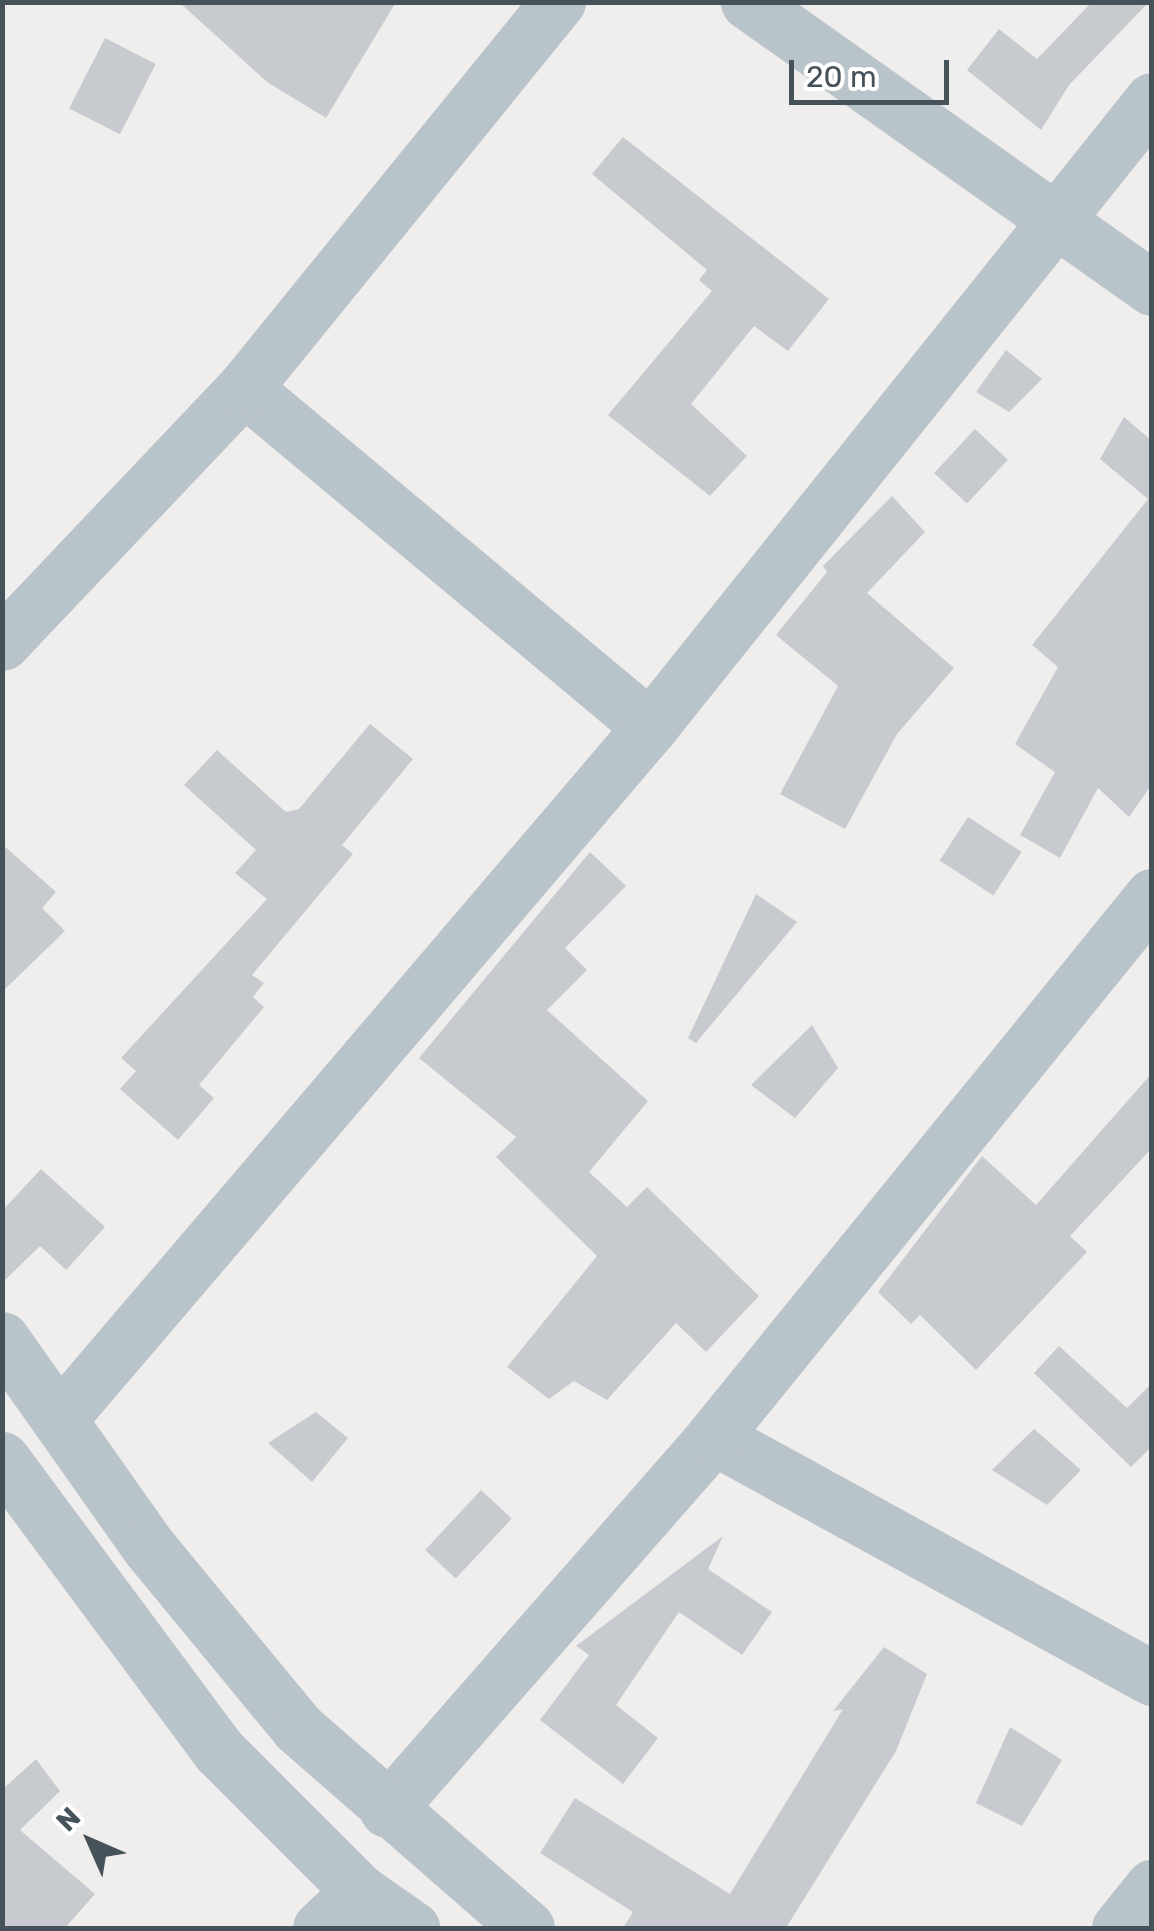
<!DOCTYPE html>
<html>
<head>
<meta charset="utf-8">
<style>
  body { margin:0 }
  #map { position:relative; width:1154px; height:1931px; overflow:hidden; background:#f0eded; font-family:Rubik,sans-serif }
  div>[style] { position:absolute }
  .building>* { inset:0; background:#c7cbd0; transform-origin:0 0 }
  .minor>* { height:55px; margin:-27.5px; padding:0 27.5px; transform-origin:27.5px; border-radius:27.5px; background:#b9c3ca }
  .tertiary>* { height:55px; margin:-27.5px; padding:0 27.5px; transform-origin:27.5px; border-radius:27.5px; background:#b9c3ca }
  span { translate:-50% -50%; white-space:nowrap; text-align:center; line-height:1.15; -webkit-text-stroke:9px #fff; paint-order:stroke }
  .frame { position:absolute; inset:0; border:5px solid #46525a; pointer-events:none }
  .north { position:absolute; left:40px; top:1791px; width:100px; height:100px; -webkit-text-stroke:8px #fff; paint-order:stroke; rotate:315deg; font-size:28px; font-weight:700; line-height:40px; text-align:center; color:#46525a }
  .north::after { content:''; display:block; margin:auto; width:35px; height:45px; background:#46525a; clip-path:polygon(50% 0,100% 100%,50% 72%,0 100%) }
  .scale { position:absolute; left:789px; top:60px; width:160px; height:45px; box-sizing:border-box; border:5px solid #46525a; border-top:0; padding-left:12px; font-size:30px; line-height:35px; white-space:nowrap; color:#46525a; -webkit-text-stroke:8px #fff; paint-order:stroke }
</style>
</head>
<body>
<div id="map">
  <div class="building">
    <div style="clip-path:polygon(179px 2px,396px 2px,326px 118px,267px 82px)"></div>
    <div style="clip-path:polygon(1092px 2px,1149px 2px,1069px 85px,1041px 130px,967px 70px,999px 29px,1037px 59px)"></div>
    <div style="left:105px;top:38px;width:57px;height:79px;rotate:27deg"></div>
    <div style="clip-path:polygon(623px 137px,829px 299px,788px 351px,754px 326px,691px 404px,747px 456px,710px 496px,608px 415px,712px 291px,699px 280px,707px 270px,592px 174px)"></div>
    <div style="clip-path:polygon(1006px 350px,1042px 379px,1009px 412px,976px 392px)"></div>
    <div style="clip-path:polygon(1124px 417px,1152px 441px,1152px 784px,1129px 817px,1098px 788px,1060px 858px,1020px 835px,1055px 772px,1015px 744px,1058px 667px,1032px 645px,1148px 499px,1100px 459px)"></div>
    <div style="left:975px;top:429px;width:45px;height:60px;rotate:43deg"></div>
    <div style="clip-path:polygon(892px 496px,925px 532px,867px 593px,954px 668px,897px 734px,845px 829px,780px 794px,838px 686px,776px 635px,827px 572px,823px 566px)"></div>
    <div style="clip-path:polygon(370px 724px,413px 759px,342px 845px,353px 854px,252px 975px,264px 983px,253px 997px,264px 1007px,199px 1085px,214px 1098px,178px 1140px,120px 1089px,136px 1071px,121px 1058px,267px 899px,235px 873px,256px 850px,184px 785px,217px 750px,286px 812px,299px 809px)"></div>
    <div style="left:968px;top:817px;width:64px;height:52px;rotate:33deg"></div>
    <div style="clip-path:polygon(2px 844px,56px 892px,42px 908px,65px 931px,2px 992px)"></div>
    <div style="clip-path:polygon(590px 852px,626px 886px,565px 948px,587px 970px,547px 1010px,648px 1101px,589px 1172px,627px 1207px,647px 1187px,759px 1296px,706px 1352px,676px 1323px,607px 1400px,574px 1381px,549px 1399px,507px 1367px,597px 1256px,496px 1157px,516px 1137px,419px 1058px)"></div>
    <div style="clip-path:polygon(756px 894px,797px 922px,696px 1043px,688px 1038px)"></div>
    <div style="clip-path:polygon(812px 1025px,838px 1068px,795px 1118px,751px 1085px)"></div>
    <div style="clip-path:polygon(1152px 1073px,1152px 1148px,1070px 1236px,1087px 1252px,976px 1370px,920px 1315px,911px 1324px,878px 1292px,982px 1156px,1036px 1205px)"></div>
    <div style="clip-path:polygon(41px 1169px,105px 1227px,66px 1270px,40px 1246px,2px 1283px,2px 1211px)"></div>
    <div style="clip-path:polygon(1059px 1346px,1127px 1408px,1152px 1383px,1152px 1446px,1131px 1467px,1034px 1373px)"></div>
    <div style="clip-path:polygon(316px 1412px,348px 1438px,312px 1482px,268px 1443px)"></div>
    <div style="clip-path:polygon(1034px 1429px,1081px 1470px,1047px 1505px,992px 1470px)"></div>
    <div style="left:481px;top:1490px;width:42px;height:82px;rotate:43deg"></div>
    <div style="clip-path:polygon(723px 1536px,708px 1569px,772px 1612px,742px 1655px,679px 1612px,616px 1705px,658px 1738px,623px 1784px,540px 1720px,589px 1655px,576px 1646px)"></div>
    <div style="clip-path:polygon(884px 1647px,927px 1674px,896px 1751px,786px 1928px,623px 1928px,633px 1912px,540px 1853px,575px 1798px,730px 1894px,843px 1709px,833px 1711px)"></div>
    <div style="clip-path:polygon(1010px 1727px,1062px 1760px,1022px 1826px,976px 1803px)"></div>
    <div style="clip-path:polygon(36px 1759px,60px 1791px,20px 1830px,95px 1894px,65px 1928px,2px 1928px,2px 1790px)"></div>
  </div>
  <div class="minor">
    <div style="left:748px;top:2px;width:495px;rotate:35.3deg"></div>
    <div style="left:244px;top:388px;width:529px;rotate:39.86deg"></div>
    <div style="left:2px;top:643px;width:352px;rotate:-46.5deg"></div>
    <div style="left:244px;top:388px;width:498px;rotate:-50.9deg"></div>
    <div style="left:62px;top:1416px;width:906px;rotate:-49.52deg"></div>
    <div style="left:650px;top:727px;width:803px;rotate:-51.32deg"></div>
    <div style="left:713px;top:1437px;width:501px;rotate:28.77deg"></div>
    <div style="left:387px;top:1810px;width:495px;rotate:-48.8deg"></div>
    <div style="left:713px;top:1437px;width:697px;rotate:-50.94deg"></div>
    <div style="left:320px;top:1928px;width:54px;rotate:-43.5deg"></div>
    <div style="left:1119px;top:1928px;width:53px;rotate:-51.2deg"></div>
  </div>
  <div class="tertiary">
    <div style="left:2px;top:1339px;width:253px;rotate:54.8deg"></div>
    <div style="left:148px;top:1546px;width:236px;rotate:50.5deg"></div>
    <div style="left:298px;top:1728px;width:304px;rotate:41.1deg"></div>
    <div style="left:2px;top:1459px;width:364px;rotate:53.4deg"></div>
    <div style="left:219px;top:1751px;width:198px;rotate:45deg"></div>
    <div style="left:359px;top:1891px;width:65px;rotate:34.9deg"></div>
  </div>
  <div class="frame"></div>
  <div class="north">N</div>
  <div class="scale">20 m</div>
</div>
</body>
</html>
